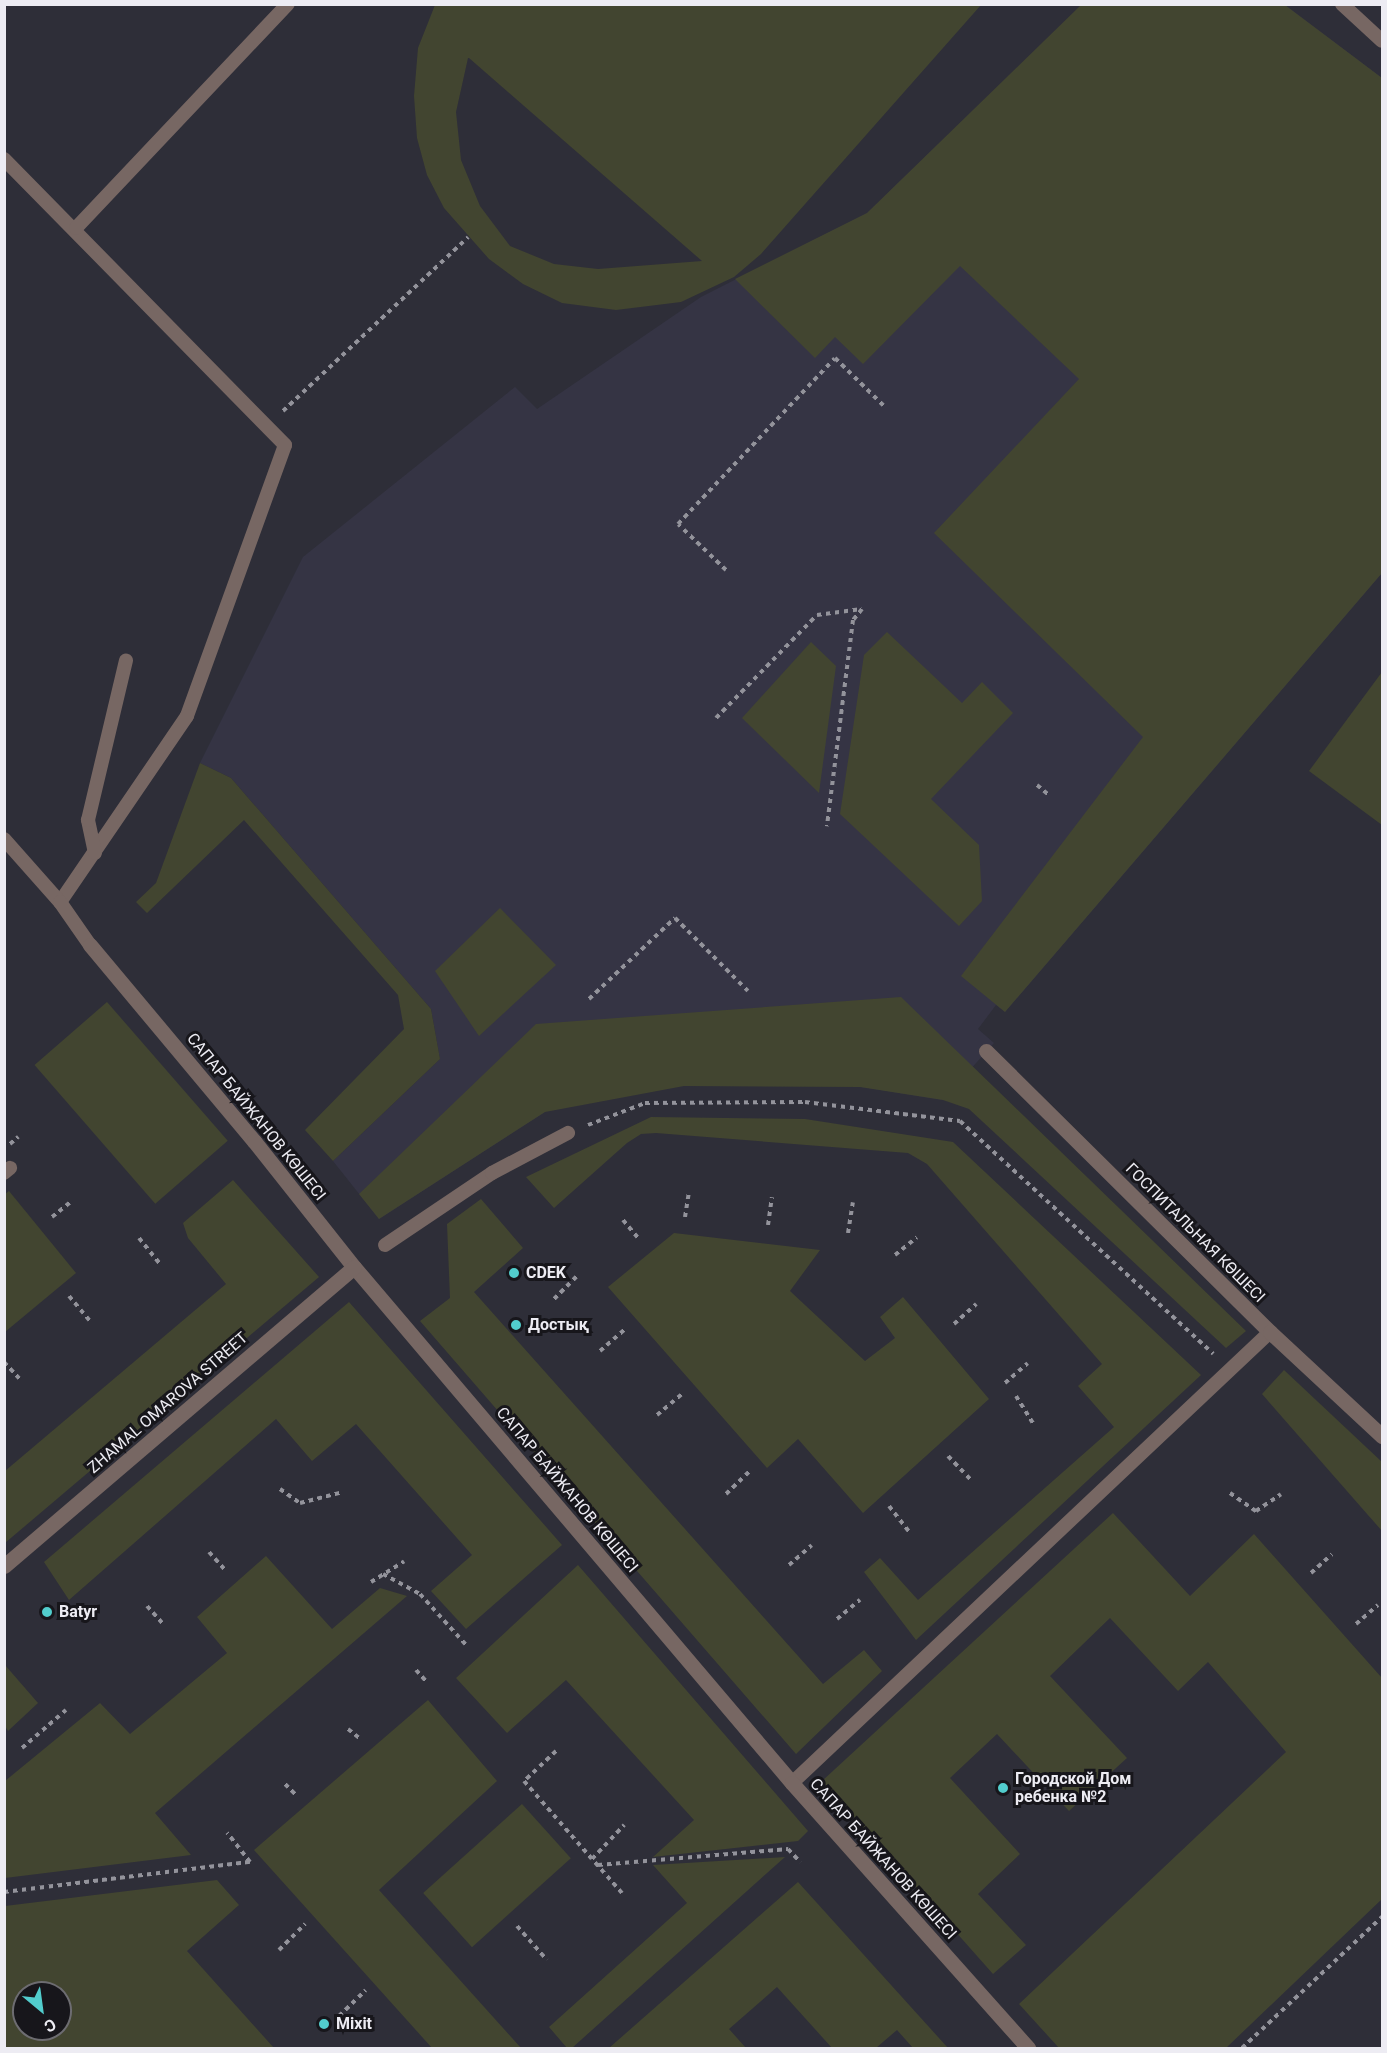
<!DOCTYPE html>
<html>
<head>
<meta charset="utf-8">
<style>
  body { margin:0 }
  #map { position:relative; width:1387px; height:2053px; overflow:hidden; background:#2e2e38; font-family:Roboto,sans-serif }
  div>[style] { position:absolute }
  .built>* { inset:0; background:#353444 }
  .green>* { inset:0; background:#424530; transform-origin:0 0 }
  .path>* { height:4px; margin-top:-2px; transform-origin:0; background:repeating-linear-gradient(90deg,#93939b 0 4.5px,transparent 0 9px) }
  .lane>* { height:14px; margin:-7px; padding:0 7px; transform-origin:7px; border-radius:7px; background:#776763 }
  .street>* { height:15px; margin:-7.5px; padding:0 7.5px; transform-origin:7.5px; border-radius:7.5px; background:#776763 }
  .dots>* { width:16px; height:16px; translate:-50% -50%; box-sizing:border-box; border:3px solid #17161b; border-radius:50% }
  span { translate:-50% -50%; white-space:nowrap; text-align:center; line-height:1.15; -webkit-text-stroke:6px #17161b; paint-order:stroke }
  .street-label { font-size:16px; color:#edecf3 }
  .poi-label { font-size:16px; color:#edecf3; font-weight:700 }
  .left { translate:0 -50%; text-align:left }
  .frame { position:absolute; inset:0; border:6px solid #edecf3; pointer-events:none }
  .north { position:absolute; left:12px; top:1981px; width:60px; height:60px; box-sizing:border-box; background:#17161b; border:2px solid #6d6c71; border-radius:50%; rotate:151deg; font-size:16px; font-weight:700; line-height:24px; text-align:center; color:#edecf3 }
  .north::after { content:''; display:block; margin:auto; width:21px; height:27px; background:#52cdcd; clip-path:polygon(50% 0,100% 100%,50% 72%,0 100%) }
</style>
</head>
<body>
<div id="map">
  <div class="built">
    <div style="clip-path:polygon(1082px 5px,1285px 5px,1382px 78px,1382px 573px,1005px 1012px,996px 1005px,978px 1029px,994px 1043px,943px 1100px,729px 1066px,602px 1075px,379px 1219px,333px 1161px,440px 1059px,431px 1009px,231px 778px,200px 763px,303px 557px,515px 387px,537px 409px,701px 297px,867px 213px)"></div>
  </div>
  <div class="green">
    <div style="clip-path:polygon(1082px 4px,1285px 5px,1382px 78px,1382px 573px,1005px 1012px,961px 976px,1143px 737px,934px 533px,1079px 379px,960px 266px,863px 364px,835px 337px,815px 358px,735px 279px,867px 213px)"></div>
    <div style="clip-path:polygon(evenodd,435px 5px,435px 4px,981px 5px,761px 254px,734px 277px,681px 302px,616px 310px,562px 303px,523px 284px,489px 259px,444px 208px,427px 175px,417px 138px,414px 96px,418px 48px,435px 5px,468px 58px,469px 58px,702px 261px,598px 269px,554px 264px,510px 246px,480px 206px,461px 160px,456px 112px,468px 58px)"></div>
    <div style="clip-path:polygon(887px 632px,962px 703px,982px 682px,1013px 713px,931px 799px,979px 845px,982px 901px,959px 926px,840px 814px,864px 655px)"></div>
    <div style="clip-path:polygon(811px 642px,836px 666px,819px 793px,742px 718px)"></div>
    <div style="clip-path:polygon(1382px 672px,1382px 825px,1309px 771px)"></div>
    <div style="clip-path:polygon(200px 763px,231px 778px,431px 1009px,440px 1059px,333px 1161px,305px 1130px,404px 1029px,398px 995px,244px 820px,147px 913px,136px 902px,156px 883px)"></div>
    <div style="clip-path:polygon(500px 908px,556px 965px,479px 1036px,435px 971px)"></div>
    <div style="clip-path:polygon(901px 997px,1246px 1331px,1226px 1348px,969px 1109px,943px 1100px,860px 1087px,684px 1086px,545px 1112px,379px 1219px,359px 1194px,536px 1024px)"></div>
    <div style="left:107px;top:1002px;width:184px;height:96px;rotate:49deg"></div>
    <div style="clip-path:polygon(651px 1117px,805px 1119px,953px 1142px,1201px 1375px,916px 1640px,864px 1572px,880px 1558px,918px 1600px,1114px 1427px,1078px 1386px,1102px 1364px,927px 1164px,908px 1153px,656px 1133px,641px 1134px,627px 1143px,554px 1208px,526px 1177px)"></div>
    <div style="clip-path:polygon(233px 1180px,319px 1277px,5px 1543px,5px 1471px,226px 1284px,188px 1238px,183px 1223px)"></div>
    <div style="clip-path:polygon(9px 1191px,76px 1273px,5px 1332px,4px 1195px)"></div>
    <div style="clip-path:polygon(481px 1199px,523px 1248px,474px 1292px,823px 1684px,864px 1650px,882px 1671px,796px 1754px,420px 1321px,450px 1298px,447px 1224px)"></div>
    <div style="clip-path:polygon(674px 1233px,820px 1250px,790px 1291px,865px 1361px,895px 1338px,880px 1317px,903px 1297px,989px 1399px,863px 1513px,798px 1439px,767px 1468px,608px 1287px)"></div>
    <div style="clip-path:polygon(349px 1302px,562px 1545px,466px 1629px,431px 1591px,472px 1555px,356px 1424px,312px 1461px,276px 1419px,69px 1600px,44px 1562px)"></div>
    <div style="clip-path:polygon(1284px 1370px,1382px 1462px,1382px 1531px,1262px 1394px)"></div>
    <div style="clip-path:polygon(1113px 1513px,1190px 1596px,1254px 1534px,1382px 1678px,1382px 1899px,1226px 2048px,1059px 2048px,1019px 2004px,1286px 1752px,1208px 1662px,1178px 1691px,1110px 1618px,1050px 1676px,1127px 1758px,1069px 1811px,997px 1734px,950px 1778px,1020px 1854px,978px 1894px,1026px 1945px,993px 1974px,822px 1781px)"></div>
    <div style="clip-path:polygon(266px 1556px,332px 1629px,380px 1588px,407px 1596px,155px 1813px,191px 1855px,5px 1878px,5px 1781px,100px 1703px,130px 1734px,227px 1653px,197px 1617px)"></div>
    <div style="clip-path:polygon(578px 1565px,808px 1831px,798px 1841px,653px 1857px,694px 1820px,566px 1680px,507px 1733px,456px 1678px)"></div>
    <div style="clip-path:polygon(5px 1665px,38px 1703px,8px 1731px,5px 1726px)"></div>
    <div style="clip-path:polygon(428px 1700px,497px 1781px,379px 1890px,521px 2048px,432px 2048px,254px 1850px)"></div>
    <div style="left:522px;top:1804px;width:73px;height:133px;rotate:48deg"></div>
    <div style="clip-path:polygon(785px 1857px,572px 2048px,567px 2048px,549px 2027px,687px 1903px,653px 1865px)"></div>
    <div style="clip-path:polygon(evenodd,217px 1880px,239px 1905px,187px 1951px,274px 2048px,5px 2048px,5px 1906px,217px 1880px,24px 1993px,60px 1993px,60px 2029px,24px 2029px,24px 1993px)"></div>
    <div style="clip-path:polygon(798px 1882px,948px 2048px,913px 2048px,897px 2030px,876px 2048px,832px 2048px,777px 1987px,729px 2029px,746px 2048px,609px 2048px)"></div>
  </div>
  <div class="path">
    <div style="left:283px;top:411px;width:254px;rotate:-43.2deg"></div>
    <div style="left:726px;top:570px;width:66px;rotate:-136.2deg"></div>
    <div style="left:678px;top:524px;width:228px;rotate:-46.6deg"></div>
    <div style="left:835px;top:358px;width:70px;rotate:44.4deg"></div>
    <div style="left:716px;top:718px;width:144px;rotate:-45.6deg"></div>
    <div style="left:817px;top:615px;width:45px;rotate:-7.6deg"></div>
    <div style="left:862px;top:609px;width:14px;rotate:129deg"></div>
    <div style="left:853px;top:620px;width:208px;rotate:97.2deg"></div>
    <div style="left:1037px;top:785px;width:17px;rotate:40deg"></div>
    <div style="left:589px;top:999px;width:118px;rotate:-43.3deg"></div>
    <div style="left:675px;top:918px;width:103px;rotate:45deg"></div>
    <div style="left:588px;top:1125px;width:61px;rotate:-21.1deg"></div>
    <div style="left:645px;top:1103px;width:160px;rotate:-0.4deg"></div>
    <div style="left:805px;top:1102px;width:156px;rotate:7deg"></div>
    <div style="left:960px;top:1121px;width:344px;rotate:42.6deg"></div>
    <div style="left:10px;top:1144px;width:11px;rotate:-41deg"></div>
    <div style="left:52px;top:1217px;width:26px;rotate:-39deg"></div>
    <div style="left:685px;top:1217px;width:25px;rotate:-81deg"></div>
    <div style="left:623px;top:1220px;width:25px;rotate:50deg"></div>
    <div style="left:768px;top:1225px;width:28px;rotate:-82deg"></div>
    <div style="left:848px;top:1233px;width:31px;rotate:-81deg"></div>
    <div style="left:139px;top:1238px;width:32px;rotate:51deg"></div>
    <div style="left:895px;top:1255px;width:28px;rotate:-39deg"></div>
    <div style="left:69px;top:1296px;width:33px;rotate:50deg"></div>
    <div style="left:554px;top:1299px;width:35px;rotate:-45deg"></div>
    <div style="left:954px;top:1324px;width:30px;rotate:-42deg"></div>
    <div style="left:600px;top:1351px;width:33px;rotate:-41deg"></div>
    <div style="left:4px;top:1362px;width:25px;rotate:47deg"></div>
    <div style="left:1005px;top:1383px;width:30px;rotate:-41deg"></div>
    <div style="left:1016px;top:1396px;width:32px;rotate:58deg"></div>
    <div style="left:657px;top:1415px;width:33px;rotate:-40deg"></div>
    <div style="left:948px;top:1456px;width:32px;rotate:46deg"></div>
    <div style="left:280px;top:1489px;width:24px;rotate:35deg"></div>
    <div style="left:300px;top:1503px;width:44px;rotate:-14.3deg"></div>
    <div style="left:1230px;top:1493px;width:32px;rotate:35deg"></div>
    <div style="left:1256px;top:1511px;width:30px;rotate:-34deg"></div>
    <div style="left:726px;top:1494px;width:32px;rotate:-44deg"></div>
    <div style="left:889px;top:1506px;width:33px;rotate:52deg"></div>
    <div style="left:209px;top:1552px;width:24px;rotate:48deg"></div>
    <div style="left:789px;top:1565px;width:30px;rotate:-41deg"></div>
    <div style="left:1311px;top:1573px;width:28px;rotate:-42deg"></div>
    <div style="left:383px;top:1574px;width:42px;rotate:28.4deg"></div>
    <div style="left:420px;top:1594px;width:70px;rotate:47.9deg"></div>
    <div style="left:371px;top:1582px;width:39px;rotate:-32deg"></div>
    <div style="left:147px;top:1606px;width:24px;rotate:48deg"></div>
    <div style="left:837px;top:1619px;width:30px;rotate:-40deg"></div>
    <div style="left:1356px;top:1624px;width:29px;rotate:-41deg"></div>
    <div style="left:416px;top:1670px;width:15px;rotate:48deg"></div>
    <div style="left:348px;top:1729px;width:14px;rotate:39deg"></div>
    <div style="left:22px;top:1748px;width:58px;rotate:-40.8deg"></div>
    <div style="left:556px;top:1751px;width:44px;rotate:136.8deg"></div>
    <div style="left:524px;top:1781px;width:103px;rotate:48.9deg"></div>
    <div style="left:285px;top:1784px;width:14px;rotate:45deg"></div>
    <div style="left:598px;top:1865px;width:191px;rotate:-4.8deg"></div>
    <div style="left:788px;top:1849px;width:18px;rotate:47deg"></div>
    <div style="left:4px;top:1892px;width:248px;rotate:-7deg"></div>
    <div style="left:250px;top:1862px;width:37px;rotate:-128deg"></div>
    <div style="left:622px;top:1893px;width:45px;rotate:-131.4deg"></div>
    <div style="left:592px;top:1859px;width:47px;rotate:-46.7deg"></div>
    <div style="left:517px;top:1926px;width:45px;rotate:48.6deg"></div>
    <div style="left:279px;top:1950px;width:37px;rotate:-45deg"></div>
    <div style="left:339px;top:2016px;width:37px;rotate:-44deg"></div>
    <div style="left:1242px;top:2048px;width:192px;rotate:-43.1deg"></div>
  </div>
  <div class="lane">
    <div style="left:1342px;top:4px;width:54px;rotate:42.8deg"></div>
    <div style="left:4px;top:159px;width:401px;rotate:45.5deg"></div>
    <div style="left:285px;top:445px;width:288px;rotate:109.9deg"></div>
    <div style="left:187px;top:716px;width:225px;rotate:124.3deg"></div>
    <div style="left:76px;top:228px;width:308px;rotate:-46.6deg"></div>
    <div style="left:4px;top:839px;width:84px;rotate:48.4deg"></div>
    <div style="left:60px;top:902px;width:52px;rotate:55.1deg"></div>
    <div style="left:95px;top:853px;width:34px;rotate:-102deg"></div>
    <div style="left:88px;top:820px;width:164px;rotate:-76.6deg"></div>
    <div style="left:4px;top:1173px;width:8px;rotate:-40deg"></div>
    <div style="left:385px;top:1245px;width:129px;rotate:-33.9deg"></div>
    <div style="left:492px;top:1173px;width:86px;rotate:-27.8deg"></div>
    <div style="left:792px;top:1783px;width:657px;rotate:-43.34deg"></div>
  </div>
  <div class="street">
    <div style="left:90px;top:945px;width:256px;rotate:50.1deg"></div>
    <div style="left:254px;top:1141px;width:161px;rotate:51.6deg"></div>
    <div style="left:354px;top:1267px;width:677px;rotate:49.67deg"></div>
    <div style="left:792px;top:1783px;width:355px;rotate:48.3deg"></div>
    <div style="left:986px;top:1051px;width:400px;rotate:44.7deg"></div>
    <div style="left:1270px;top:1332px;width:153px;rotate:42.9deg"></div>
    <div style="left:4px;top:1566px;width:460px;rotate:-40.5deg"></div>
  </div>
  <div class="dots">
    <div style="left:514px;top:1273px;background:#52cdcd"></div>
    <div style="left:516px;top:1325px;background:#52cdcd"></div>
    <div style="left:47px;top:1612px;background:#52cdcd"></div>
    <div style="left:1003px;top:1788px;background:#52cdcd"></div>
    <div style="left:324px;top:2024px;background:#52cdcd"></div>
  </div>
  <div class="street-label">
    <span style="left:256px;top:1117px;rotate:51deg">САПАР БАЙЖАНОВ КӨШЕСІ</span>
    <span style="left:1195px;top:1233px;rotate:45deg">ГОСПИТАЛЬНАЯ КӨШЕСІ</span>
    <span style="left:168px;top:1403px;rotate:-41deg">ZHAMAL OMAROVA STREET</span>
    <span style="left:567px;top:1490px;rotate:50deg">САПАР БАЙЖАНОВ КӨШЕСІ</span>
    <span style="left:883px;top:1859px;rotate:48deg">САПАР БАЙЖАНОВ КӨШЕСІ</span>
  </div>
  <div class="poi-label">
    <span class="left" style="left:526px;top:1273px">CDEK</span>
    <span class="left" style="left:528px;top:1325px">Достық</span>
    <span class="left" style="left:59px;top:1612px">Batyr</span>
    <span class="left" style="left:1015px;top:1788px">Городской Дом<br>ребенка №2</span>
    <span class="left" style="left:336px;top:2024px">Mixit</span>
  </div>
  <div class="frame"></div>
  <div class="north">С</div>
</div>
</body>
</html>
